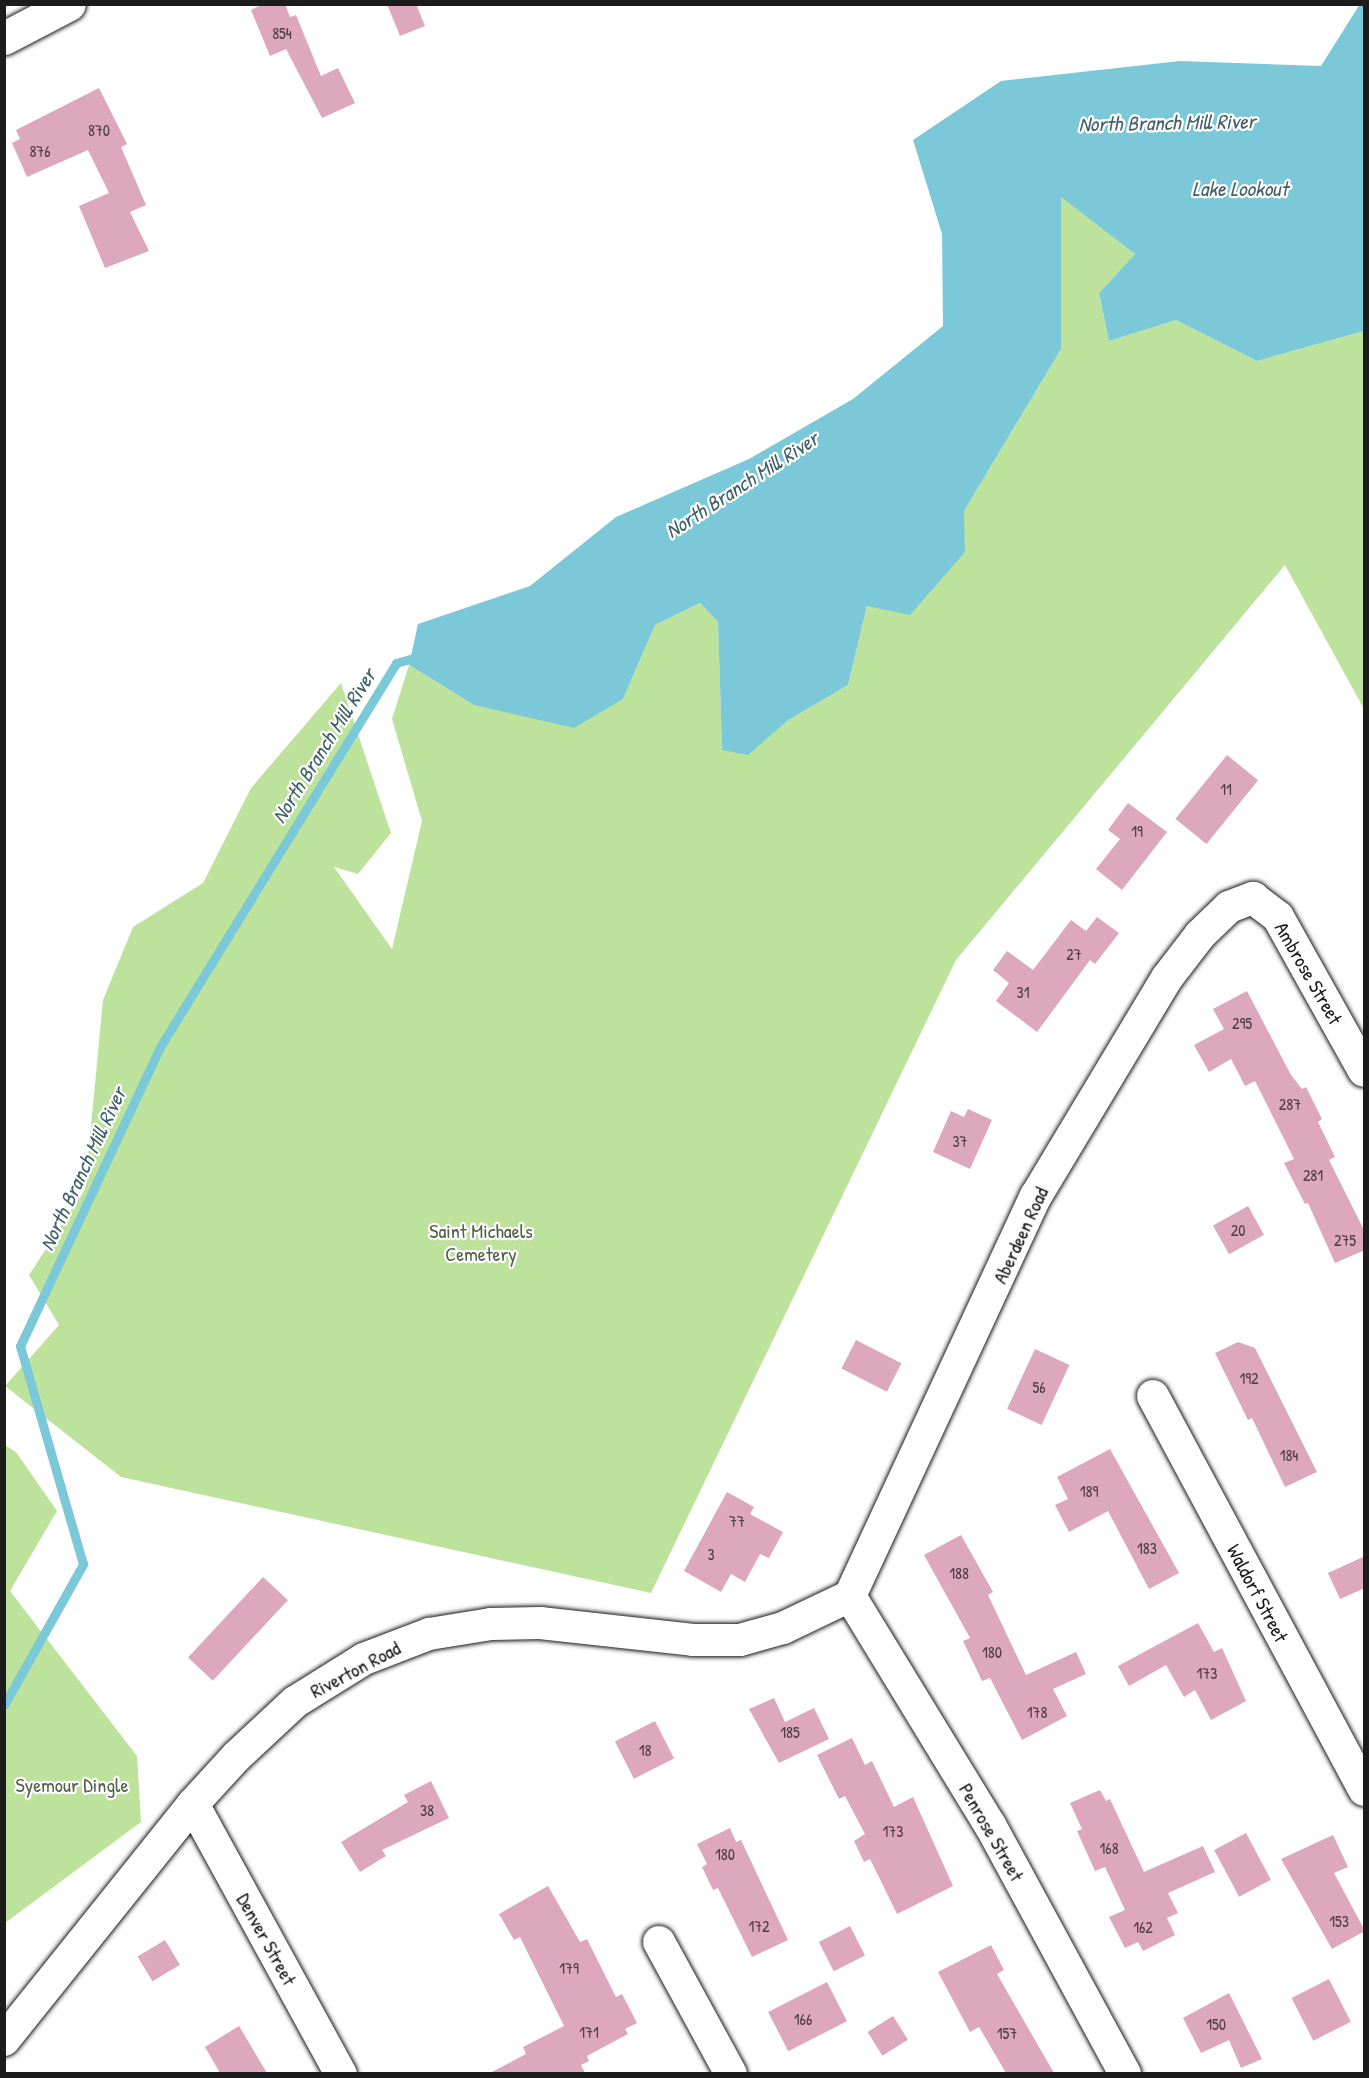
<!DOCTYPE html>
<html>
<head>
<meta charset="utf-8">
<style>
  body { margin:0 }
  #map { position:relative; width:1369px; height:2078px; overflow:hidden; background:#fff; font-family:"Patrick Hand",sans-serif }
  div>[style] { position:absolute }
  .green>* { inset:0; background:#bde29c }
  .water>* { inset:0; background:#7bc9d8 }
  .stream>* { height:9px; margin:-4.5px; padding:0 4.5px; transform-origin:4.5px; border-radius:4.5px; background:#7bc9d8 }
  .building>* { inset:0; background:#dda7bd; transform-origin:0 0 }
  .roads { filter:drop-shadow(0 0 2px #1c1c1c) drop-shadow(0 0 2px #1c1c1c) }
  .minor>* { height:32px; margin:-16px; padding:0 16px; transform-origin:16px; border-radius:16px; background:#fff }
  .secondary>* { height:33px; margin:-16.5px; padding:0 16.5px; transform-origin:16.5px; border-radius:16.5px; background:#fff }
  span { translate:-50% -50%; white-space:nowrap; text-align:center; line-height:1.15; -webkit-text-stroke:4.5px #fff; paint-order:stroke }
  .number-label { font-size:16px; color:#4c3f44 }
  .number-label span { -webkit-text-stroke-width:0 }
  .street-label { font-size:20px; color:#1c1c1c }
  .park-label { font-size:20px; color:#546149 }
  .water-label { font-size:21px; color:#426167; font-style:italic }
  .frame { position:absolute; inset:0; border:6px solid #1c1c1c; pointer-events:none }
</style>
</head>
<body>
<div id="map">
  <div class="green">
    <div style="clip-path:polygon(1061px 196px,1135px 254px,1099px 293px,1109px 341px,1176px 320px,1257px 361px,1364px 331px,1364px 709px,1285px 565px,956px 960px,651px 1593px,121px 1477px,5px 1386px,59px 1325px,29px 1275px,85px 1189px,103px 1000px,133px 927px,203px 883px,251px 788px,341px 683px,391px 833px,358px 874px,334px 867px,392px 949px,422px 821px,392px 719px,409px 665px,474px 705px,623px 699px,655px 625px,700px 603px,718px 622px,722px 750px,787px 721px,848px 685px,867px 606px,964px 552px,964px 511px,1061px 349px)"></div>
    <div style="clip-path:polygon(5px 1445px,16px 1452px,57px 1511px,10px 1591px,137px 1756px,141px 1822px,5px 1923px)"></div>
  </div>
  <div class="water">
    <div style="clip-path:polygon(1360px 4px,1364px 5px,1364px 331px,1257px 361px,1176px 320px,1109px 341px,1099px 293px,1135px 254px,1061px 197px,1061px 349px,964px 511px,965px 552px,910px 615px,867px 606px,848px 685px,787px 721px,748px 755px,722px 750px,718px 622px,700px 603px,655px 625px,623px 699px,574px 728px,474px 705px,409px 665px,418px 624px,530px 586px,616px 517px,749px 459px,853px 399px,943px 326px,942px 234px,913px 140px,1001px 81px,1180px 61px,1321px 66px)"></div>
  </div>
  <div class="stream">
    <div style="left:4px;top:1705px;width:162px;rotate:-60.7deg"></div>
    <div style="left:83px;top:1564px;width:227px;rotate:-106.1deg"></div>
    <div style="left:20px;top:1346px;width:330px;rotate:-64.9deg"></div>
    <div style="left:160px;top:1047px;width:451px;rotate:-58.4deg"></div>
    <div style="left:396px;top:663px;width:25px;rotate:-16deg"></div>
  </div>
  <div class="building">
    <div style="clip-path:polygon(263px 4px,285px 4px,290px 17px,296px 15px,321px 76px,338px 68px,355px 103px,322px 118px,286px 49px,270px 56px,251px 10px)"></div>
    <div style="clip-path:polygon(387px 4px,416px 4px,425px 26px,400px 36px)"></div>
    <div style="clip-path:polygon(99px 88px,127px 144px,121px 147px,146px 205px,130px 212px,149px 251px,105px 268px,79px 206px,109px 193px,88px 150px,27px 177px,12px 143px,20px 139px,16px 130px)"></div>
    <div style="left:1227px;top:755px;width:40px;height:82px;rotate:39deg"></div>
    <div style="clip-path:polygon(1128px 803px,1167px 832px,1122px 890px,1096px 869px,1120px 839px,1108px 830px)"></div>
    <div style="clip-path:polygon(1097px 917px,1119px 933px,1095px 964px,1090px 960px,1037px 1032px,996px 1001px,1009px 983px,993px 970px,1007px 951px,1033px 970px,1071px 920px,1086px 931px)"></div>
    <div style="clip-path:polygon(1247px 991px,1291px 1075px,1302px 1089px,1306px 1087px,1322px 1119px,1318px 1122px,1335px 1157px,1329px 1160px,1365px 1232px,1365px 1250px,1335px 1263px,1308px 1203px,1305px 1204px,1284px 1163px,1294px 1159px,1255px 1081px,1245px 1086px,1231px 1059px,1209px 1072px,1194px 1045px,1224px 1029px,1213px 1009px)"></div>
    <div style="clip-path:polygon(968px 1109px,992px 1120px,970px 1169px,933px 1152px,951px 1111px,964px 1117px)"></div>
    <div style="left:1248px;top:1206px;width:33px;height:40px;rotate:61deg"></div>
    <div style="left:856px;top:1340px;width:51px;height:32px;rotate:27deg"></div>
    <div style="clip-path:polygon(1238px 1342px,1255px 1348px,1317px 1472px,1285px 1487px,1252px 1418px,1248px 1420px,1215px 1353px)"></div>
    <div style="left:1035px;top:1349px;width:38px;height:66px;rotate:25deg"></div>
    <div style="clip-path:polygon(1110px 1449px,1179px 1573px,1149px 1589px,1108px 1511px,1069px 1532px,1055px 1505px,1068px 1499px,1057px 1477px)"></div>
    <div style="clip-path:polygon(727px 1492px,754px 1507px,750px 1514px,783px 1532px,769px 1558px,760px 1554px,745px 1582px,731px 1574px,721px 1592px,684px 1571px)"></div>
    <div style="clip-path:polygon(961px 1535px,993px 1592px,988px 1595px,1026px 1675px,1076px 1652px,1086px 1674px,1053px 1689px,1067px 1716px,1022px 1740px,990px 1678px,982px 1681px,963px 1641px,970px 1638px,924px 1555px)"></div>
    <div style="clip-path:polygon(1365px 1556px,1365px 1588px,1340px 1599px,1328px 1573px)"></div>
    <div style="left:263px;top:1577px;width:34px;height:110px;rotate:43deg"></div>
    <div style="clip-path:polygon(1198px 1623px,1214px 1652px,1222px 1648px,1246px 1701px,1211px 1720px,1195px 1690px,1184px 1697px,1166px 1665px,1129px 1686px,1118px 1666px)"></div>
    <div style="clip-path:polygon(774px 1698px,785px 1722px,814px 1708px,829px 1739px,779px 1763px,749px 1709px)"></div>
    <div style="left:655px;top:1721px;width:42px;height:45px;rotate:63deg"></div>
    <div style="clip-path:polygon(852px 1738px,865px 1765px,872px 1761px,894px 1807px,913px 1797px,953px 1886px,897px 1914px,870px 1859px,864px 1862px,854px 1841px,865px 1834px,845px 1796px,839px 1799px,817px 1755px)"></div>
    <div style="clip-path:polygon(431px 1781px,449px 1818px,382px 1850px,386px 1856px,360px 1872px,341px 1842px,408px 1802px,404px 1795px)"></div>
    <div style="clip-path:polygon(1100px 1790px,1106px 1801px,1110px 1799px,1144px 1872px,1203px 1846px,1215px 1872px,1168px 1893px,1178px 1913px,1167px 1918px,1175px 1935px,1143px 1951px,1138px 1942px,1125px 1948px,1109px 1917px,1125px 1910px,1105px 1867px,1095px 1871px,1077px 1831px,1082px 1829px,1070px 1803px)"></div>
    <div style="clip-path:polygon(730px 1828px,736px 1842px,741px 1840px,788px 1940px,752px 1957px,718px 1888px,713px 1890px,702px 1867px,707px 1864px,697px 1844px)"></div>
    <div style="left:1246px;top:1833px;width:53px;height:36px;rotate:62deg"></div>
    <div style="clip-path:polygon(1333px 1835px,1348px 1867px,1334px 1873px,1365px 1931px,1332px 1949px,1281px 1859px)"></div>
    <div style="clip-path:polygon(548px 1886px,580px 1942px,587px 1939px,616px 1997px,622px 1994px,637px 2023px,625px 2029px,628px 2034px,587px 2056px,589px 2061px,581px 2065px,585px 2073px,490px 2073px,526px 2054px,523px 2047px,564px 2026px,520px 1937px,514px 1940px,499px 1914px)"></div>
    <div style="left:850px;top:1926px;width:33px;height:35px;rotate:63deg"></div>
    <div style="left:165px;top:1940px;width:29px;height:32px;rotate:59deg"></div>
    <div style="clip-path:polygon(991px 1945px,1004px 1970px,997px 1974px,1054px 2073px,1006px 2073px,979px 2027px,970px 2032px,938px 1972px)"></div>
    <div style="left:1329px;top:1979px;width:48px;height:42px;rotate:63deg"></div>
    <div style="left:827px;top:1982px;width:44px;height:66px;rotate:63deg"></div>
    <div style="clip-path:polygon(1229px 1993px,1262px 2059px,1241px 2068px,1229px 2040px,1201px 2053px,1183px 2018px)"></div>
    <div style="left:893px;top:2016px;width:28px;height:30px;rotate:58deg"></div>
    <div style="clip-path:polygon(239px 2026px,267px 2073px,220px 2073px,205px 2047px)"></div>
  </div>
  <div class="roads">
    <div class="minor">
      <div style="left:1153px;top:1396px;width:447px;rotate:61.8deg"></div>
      <div style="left:850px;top:1596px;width:268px;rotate:58.6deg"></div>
      <div style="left:990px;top:1825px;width:283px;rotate:61.5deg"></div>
      <div style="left:193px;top:1804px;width:308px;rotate:61.3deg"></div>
      <div style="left:659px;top:1942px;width:150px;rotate:61.4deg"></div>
      <div style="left:4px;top:2040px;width:302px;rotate:-51.3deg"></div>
      <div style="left:193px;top:1804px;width:64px;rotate:-47.5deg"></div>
      <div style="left:236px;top:1757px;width:81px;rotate:-43deg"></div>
      <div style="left:295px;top:1702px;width:81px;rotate:-31.9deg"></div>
      <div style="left:364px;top:1659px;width:70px;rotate:-21deg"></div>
      <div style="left:429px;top:1634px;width:63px;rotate:-9.2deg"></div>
      <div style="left:491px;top:1624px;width:49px;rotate:-1.2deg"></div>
      <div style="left:540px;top:1623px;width:154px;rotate:6.3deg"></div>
      <div style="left:693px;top:1640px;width:47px"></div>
      <div style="left:740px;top:1640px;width:45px;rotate:-15.6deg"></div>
      <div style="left:783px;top:1628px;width:74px;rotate:-25.5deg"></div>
      <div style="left:850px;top:1596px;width:441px;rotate:-65.1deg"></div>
      <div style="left:1036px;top:1196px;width:254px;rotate:-59deg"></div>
      <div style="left:1167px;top:978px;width:54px;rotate:-52.5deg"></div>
      <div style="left:1200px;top:935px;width:40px;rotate:-44deg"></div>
      <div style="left:1229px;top:907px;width:26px;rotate:-21deg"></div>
      <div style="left:1253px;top:898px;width:31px;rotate:37deg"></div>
      <div style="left:1278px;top:917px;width:176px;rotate:60.8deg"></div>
    </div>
    <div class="secondary">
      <div style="left:4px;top:38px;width:73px;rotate:-27.6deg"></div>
    </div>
  </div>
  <div class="number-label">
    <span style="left:282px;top:33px">854</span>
    <span style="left:99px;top:130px">870</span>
    <span style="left:40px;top:151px">876</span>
    <span style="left:1226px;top:789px">11</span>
    <span style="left:1137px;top:831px">19</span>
    <span style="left:1074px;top:954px">27</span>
    <span style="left:1023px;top:992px">31</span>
    <span style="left:1242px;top:1023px">295</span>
    <span style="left:1290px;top:1104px">287</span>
    <span style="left:960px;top:1141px">37</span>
    <span style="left:1313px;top:1175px">281</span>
    <span style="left:1238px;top:1230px">20</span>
    <span style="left:1345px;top:1240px">275</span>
    <span style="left:1249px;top:1378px">192</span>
    <span style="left:1039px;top:1387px">56</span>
    <span style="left:1289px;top:1455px">184</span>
    <span style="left:1089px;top:1491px">189</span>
    <span style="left:737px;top:1521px">77</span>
    <span style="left:1147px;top:1548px">183</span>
    <span style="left:711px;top:1554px">3</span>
    <span style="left:959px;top:1573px">188</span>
    <span style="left:992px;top:1652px">180</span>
    <span style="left:1207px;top:1673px">173</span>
    <span style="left:1037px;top:1712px">178</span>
    <span style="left:790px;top:1732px">185</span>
    <span style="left:645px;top:1750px">18</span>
    <span style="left:427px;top:1810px">38</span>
    <span style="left:893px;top:1831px">173</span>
    <span style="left:1109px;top:1848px">168</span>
    <span style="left:725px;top:1854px">180</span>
    <span style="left:1339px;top:1921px">153</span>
    <span style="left:759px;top:1926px">172</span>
    <span style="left:1143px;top:1927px">162</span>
    <span style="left:569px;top:1968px">179</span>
    <span style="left:803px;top:2019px">166</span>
    <span style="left:1216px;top:2024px">150</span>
    <span style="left:589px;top:2032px">171</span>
    <span style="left:1007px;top:2033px">157</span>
  </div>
  <div class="street-label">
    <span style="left:1309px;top:973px;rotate:60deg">Ambrose Street</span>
    <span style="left:1020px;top:1235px;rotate:-65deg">Aberdeen Road</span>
    <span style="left:1258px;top:1593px;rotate:62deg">Waldorf Street</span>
    <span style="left:355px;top:1669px;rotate:-28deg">Riverton Road</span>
    <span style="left:992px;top:1832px;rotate:60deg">Penrose Street</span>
    <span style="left:267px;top:1939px;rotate:61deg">Denver Street</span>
  </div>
  <div class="park-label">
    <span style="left:481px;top:1242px">Saint Michaels<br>Cemetery</span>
    <span style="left:72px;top:1784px">Syemour Dingle</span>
  </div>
  <div class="water-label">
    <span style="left:1167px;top:123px;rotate:-1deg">North Branch Mill River</span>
    <span style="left:1240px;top:189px">Lake Lookout</span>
    <span style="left:742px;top:485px;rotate:-33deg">North Branch Mill River</span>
    <span style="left:324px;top:746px;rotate:-58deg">North Branch Mill River</span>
    <span style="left:83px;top:1169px;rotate:-65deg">North Branch Mill River</span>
  </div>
  <div class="frame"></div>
</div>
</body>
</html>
